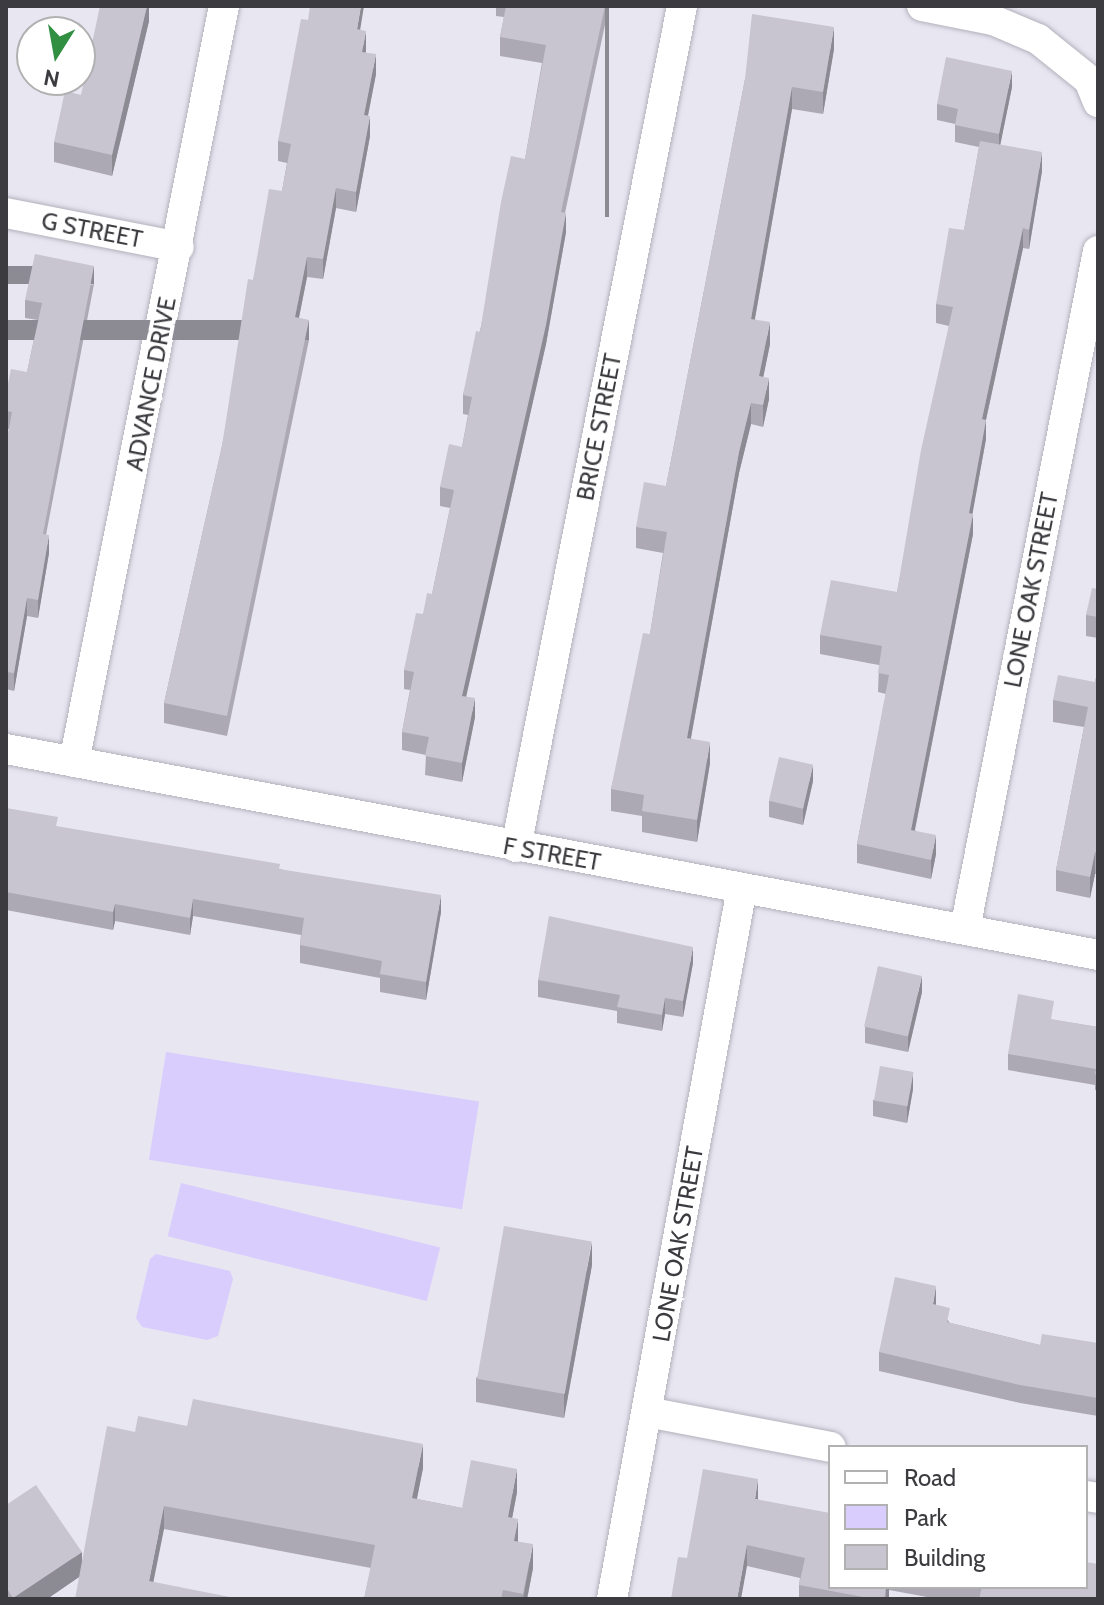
<!DOCTYPE html>
<html>
<head>
<meta charset="utf-8">
<style>
  body { margin:0 }
  #map { position:relative; width:1104px; height:1605px; overflow:hidden; background:#e8e6f1; font-family:Cabin,sans-serif }
  div>[style] { position:absolute }
  .green>* { inset:0; background:#d9cdfe; transform-origin:0 0 }
  .roads { filter:drop-shadow(0 0 2px #b3b1bc) drop-shadow(0 0 2px #b3b1bc) }
  .street>* { height:30px; margin:-15px; padding:0 15px; transform-origin:15px; border-radius:15px; background:#fff }
  .wall>* { inset:0; background:#aca9b4 }
  .shaded-wall>* { inset:0; background:#8c8a92; transform-origin:0 0 }
  .building>* { inset:0; background:#c8c5d1; transform-origin:0 0 }
  span { translate:-50% -50%; white-space:nowrap; text-align:center; line-height:1.15; -webkit-text-stroke:8px #fff; paint-order:stroke }
  .street-label { font-size:24px; color:#3c3b3f }
  .frame { position:absolute; inset:0; border:8px solid #3c3b3f; pointer-events:none }
  .legend { position:absolute; left:828px; top:1445px; width:260px; height:144px; box-sizing:border-box; background:#fff; border:2px solid #b1b1b2; margin:0; padding:10px 14px; list-style:none; font-size:24px; color:#3c3b3f }
  .legend li { display:flex; align-items:center; gap:16px; height:40px }
  .legend b { width:40px; border:2px solid #b1b1b2 }
  .north { position:absolute; left:16px; top:16px; width:80px; height:80px; box-sizing:border-box; background:#fff; border:2px solid #b1b1b2; border-radius:50%; rotate:191deg; font-size:22px; font-weight:700; line-height:32px; text-align:center; color:#3c3b3f }
  .north::after { content:''; display:block; margin:auto; width:28px; height:36px; background:#318f42; clip-path:polygon(50% 0,100% 100%,50% 72%,0 100%) }
</style>
</head>
<body>
<div id="map">
  <div class="green">
    <div style="left:166px;top:1052px;width:317px;height:109px;rotate:9deg"></div>
    <div style="left:181px;top:1183px;width:267px;height:55px;rotate:14deg"></div>
    <div style="clip-path:polygon(156px 1254px,230px 1271px,233px 1279px,218px 1336px,207px 1340px,142px 1327px,136px 1318px,150px 1259px)"></div>
  </div>
  <div class="roads">
    <div class="street">
      <div style="left:922px;top:6px;width:72px;rotate:11.2deg"></div>
      <div style="left:993px;top:20px;width:49px;rotate:22.9deg"></div>
      <div style="left:1038px;top:39px;width:65px;rotate:38.8deg"></div>
      <div style="left:1089px;top:80px;width:24px;rotate:68deg"></div>
      <div style="left:6px;top:213px;width:176px;rotate:11.1deg"></div>
      <div style="left:6px;top:749px;width:1111px;rotate:10.68deg"></div>
      <div style="left:74px;top:762px;width:771px;rotate:-78.78deg"></div>
      <div style="left:516px;top:847px;width:857px;rotate:-78.83deg"></div>
      <div style="left:965px;top:929px;width:691px;rotate:-78.9deg"></div>
      <div style="left:647px;top:1412px;width:187px;rotate:10.8deg"></div>
      <div style="left:1086px;top:1496px;width:12px;rotate:9deg"></div>
      <div style="left:612px;top:1599px;width:723px;rotate:-79.64deg"></div>
    </div>
  </div>
  <div class="wall">
    <div style="clip-path:polygon(149px 6px,149px 21px,112px 176px,54px 162px,54px 142px,81px 95px)"></div>
    <div style="clip-path:polygon(496px 6px,609px 6px,565px 213px,566px 232px,546px 344px,466px 696px,475px 717px,462px 782px,425px 775px,426px 755px,402px 750px,402px 732px,410px 690px,404px 689px,404px 670px,423px 614px,432px 594px,450px 508px,440px 506px,440px 487px,462px 447px,468px 415px,463px 414px,463px 395px,525px 159px,542px 63px,500px 56px,500px 37px,504px 17px,496px 16px)"></div>
    <div style="clip-path:polygon(360px 30px,365px 52px,376px 74px,368px 116px,370px 136px,356px 212px,336px 208px,323px 279px,307px 277px,299px 318px,309px 340px,227px 736px,164px 723px,164px 703px,222px 446px,253px 280px,282px 191px,287px 163px,278px 161px,278px 141px)"></div>
    <div style="clip-path:polygon(834px 49px,823px 114px,792px 109px,755px 319px,770px 344px,763px 377px,769px 399px,763px 427px,751px 424px,739px 473px,691px 738px,710px 763px,697px 842px,642px 832px,642px 816px,611px 811px,611px 789px,650px 634px,663px 553px,636px 548px,636px 527px,666px 486px,745px 79px)"></div>
    <div style="clip-path:polygon(1012px 87px,1000px 145px,1042px 171px,1029px 249px,1023px 248px,986px 420px,986px 439px,972px 514px,973px 534px,915px 830px,936px 854px,931px 879px,857px 863px,857px 844px,886px 694px,878px 692px,879px 665px,820px 654px,820px 635px,897px 592px,949px 326px,936px 323px,936px 304px,964px 230px,979px 147px,955px 142px,955px 124px,937px 120px,937px 104px)"></div>
    <div style="clip-path:polygon(94px 284px,46px 535px,49px 553px,38px 618px,27px 616px,14px 691px,6px 689px,6px 445px,9px 429px,6px 429px,6px 393px,27px 372px,38px 320px,25px 318px,25px 300px)"></div>
    <div style="clip-path:polygon(1098px 589px,1098px 638px,1086px 636px,1086px 615px)"></div>
    <div style="clip-path:polygon(1098px 668px,1098px 874px,1095px 874px,1090px 898px,1056px 891px,1056px 870px,1084px 727px,1053px 722px,1053px 700px,1095px 682px)"></div>
    <div style="clip-path:polygon(813px 781px,803px 825px,769px 817px,769px 801px)"></div>
    <div style="clip-path:polygon(6px 808px,58px 827px,280px 869px,441px 912px,426px 1000px,380px 992px,380px 978px,300px 963px,300px 945px,301px 935px,193px 916px,190px 935px,115px 921px,113px 930px,6px 910px)"></div>
    <div style="clip-path:polygon(693px 963px,683px 1017px,665px 1014px,662px 1031px,617px 1023px,617px 1011px,538px 997px,538px 980px)"></div>
    <div style="clip-path:polygon(922px 992px,908px 1052px,865px 1043px,865px 1027px)"></div>
    <div style="clip-path:polygon(1054px 1020px,1098px 1027px,1098px 1091px,1095px 1090px,1095px 1085px,1008px 1070px,1008px 1054px)"></div>
    <div style="clip-path:polygon(913px 1089px,907px 1123px,873px 1116px,873px 1100px)"></div>
    <div style="clip-path:polygon(592px 1265px,564px 1418px,476px 1402px,476px 1378px)"></div>
    <div style="clip-path:polygon(936px 1305px,950px 1323px,1040px 1345px,1098px 1343px,1098px 1416px,1020px 1403px,879px 1371px,879px 1352px)"></div>
    <div style="clip-path:polygon(187px 1426px,423px 1468px,417px 1499px,462px 1508px,517px 1492px,512px 1518px,518px 1542px,533px 1568px,527px 1599px,364px 1599px,371px 1568px,164px 1529px,79px 1577px,47px 1599px,6px 1599px,6px 1505px,82px 1564px,135px 1432px)"></div>
    <div style="clip-path:polygon(758px 1499px,830px 1587px,1086px 1587px,1098px 1599px,938px 1599px,889px 1590px,887px 1599px,799px 1599px,799px 1585px,800px 1578px,747px 1566px,687px 1558px)"></div>
  </div>
  <div class="shaded-wall">
    <div style="clip-path:polygon(147px 6px,149px 6px,149px 21px,112px 176px,112px 155px)"></div>
    <div style="clip-path:polygon(361px 6px,364px 6px,357px 49px,357px 29px)"></div>
    <div style="left:605px;top:6px;width:4px;height:211px"></div>
    <div style="clip-path:polygon(834px 27px,834px 49px,823px 114px,823px 92px)"></div>
    <div style="clip-path:polygon(366px 31px,366px 51px,362px 72px,362px 52px)"></div>
    <div style="clip-path:polygon(376px 54px,376px 74px,364px 135px,364px 115px)"></div>
    <div style="clip-path:polygon(1012px 71px,1012px 87px,999px 151px,999px 134px)"></div>
    <div style="clip-path:polygon(792px 87px,792px 109px,751px 340px,751px 319px)"></div>
    <div style="clip-path:polygon(370px 116px,370px 136px,356px 212px,356px 192px)"></div>
    <div style="clip-path:polygon(1042px 152px,1042px 171px,1029px 249px,1029px 230px)"></div>
    <div style="clip-path:polygon(336px 188px,336px 208px,323px 279px,323px 259px)"></div>
    <div style="clip-path:polygon(566px 213px,566px 232px,546px 344px,462px 715px,462px 696px)"></div>
    <div style="clip-path:polygon(1023px 228px,1023px 248px,982px 438px,982px 419px)"></div>
    <div style="clip-path:polygon(307px 257px,307px 277px,295px 337px,295px 317px)"></div>
    <div style="left:94px;top:266px;width:18px;height:273px;rotate:90deg"></div>
    <div style="left:309px;top:320px;width:20px;height:404px;rotate:90deg"></div>
    <div style="clip-path:polygon(770px 322px,770px 344px,759px 398px,759px 376px)"></div>
    <div style="clip-path:polygon(769px 378px,769px 399px,763px 427px,763px 405px)"></div>
    <div style="clip-path:polygon(751px 403px,751px 424px,739px 473px,687px 759px,687px 738px,739px 452px)"></div>
    <div style="clip-path:polygon(986px 420px,986px 439px,969px 533px,969px 513px)"></div>
    <div style="clip-path:polygon(973px 514px,973px 534px,911px 849px,911px 830px)"></div>
    <div style="clip-path:polygon(49px 535px,49px 553px,38px 618px,38px 600px)"></div>
    <div style="clip-path:polygon(27px 598px,27px 616px,14px 691px,14px 673px)"></div>
    <div style="clip-path:polygon(475px 698px,475px 717px,462px 782px,462px 763px)"></div>
    <div style="clip-path:polygon(710px 742px,710px 763px,697px 842px,697px 820px)"></div>
    <div style="clip-path:polygon(813px 765px,813px 781px,803px 825px,803px 809px)"></div>
    <div style="clip-path:polygon(936px 835px,936px 854px,931px 879px,931px 860px)"></div>
    <div style="clip-path:polygon(1095px 852px,1095px 874px,1090px 898px,1090px 877px)"></div>
    <div style="clip-path:polygon(441px 895px,441px 912px,426px 1000px,426px 982px)"></div>
    <div style="clip-path:polygon(193px 899px,193px 916px,190px 935px,190px 918px)"></div>
    <div style="clip-path:polygon(115px 904px,115px 921px,113px 930px,113px 912px)"></div>
    <div style="clip-path:polygon(693px 947px,693px 963px,683px 1017px,683px 1001px)"></div>
    <div style="clip-path:polygon(922px 976px,922px 992px,908px 1052px,908px 1036px)"></div>
    <div style="clip-path:polygon(665px 998px,665px 1014px,662px 1031px,662px 1015px)"></div>
    <div style="clip-path:polygon(913px 1072px,913px 1089px,907px 1123px,907px 1107px)"></div>
    <div style="clip-path:polygon(592px 1242px,592px 1265px,564px 1418px,564px 1394px)"></div>
    <div style="clip-path:polygon(936px 1286px,936px 1304px,933px 1323px,933px 1304px)"></div>
    <div style="clip-path:polygon(423px 1444px,423px 1468px,412px 1522px,412px 1498px)"></div>
    <div style="clip-path:polygon(517px 1469px,517px 1492px,508px 1540px,508px 1517px)"></div>
    <div style="clip-path:polygon(758px 1479px,758px 1499px,755px 1499px)"></div>
    <div style="clip-path:polygon(164px 1506px,164px 1529px,150px 1599px,149px 1581px)"></div>
    <div style="clip-path:polygon(518px 1519px,518px 1542px,514px 1541px)"></div>
    <div style="clip-path:polygon(533px 1544px,533px 1568px,527px 1599px,523px 1599px)"></div>
    <div style="clip-path:polygon(747px 1545px,747px 1566px,741px 1599px,737px 1599px)"></div>
    <div style="clip-path:polygon(82px 1552px,82px 1575px,47px 1599px,13px 1599px,13px 1598px)"></div>
    <div style="left:886px;top:1587px;width:3px;height:12px"></div>
  </div>
  <div class="building">
    <div style="clip-path:polygon(100px 6px,147px 6px,112px 155px,54px 142px,65px 91px,81px 95px)"></div>
    <div style="clip-path:polygon(310px 6px,361px 6px,357px 29px,366px 31px,362px 52px,376px 54px,364px 115px,370px 116px,356px 192px,336px 188px,323px 259px,307px 257px,295px 317px,309px 320px,227px 716px,164px 703px,222px 446px,248px 279px,253px 280px,269px 189px,282px 191px,291px 144px,278px 141px,301px 19px,308px 20px)"></div>
    <div style="clip-path:polygon(506px 6px,605px 6px,561px 212px,566px 213px,546px 325px,462px 696px,475px 698px,462px 763px,425px 756px,429px 737px,402px 732px,414px 672px,404px 670px,416px 613px,423px 614px,427px 593px,432px 594px,454px 490px,440px 487px,449px 444px,462px 447px,472px 397px,463px 395px,476px 331px,480px 332px,501px 202px,511px 156px,525px 159px,546px 45px,500px 37px)"></div>
    <div style="clip-path:polygon(752px 14px,834px 27px,823px 92px,792px 87px,751px 319px,770px 322px,759px 376px,769px 378px,763px 405px,751px 403px,739px 452px,687px 738px,710px 742px,697px 820px,642px 811px,644px 795px,611px 789px,643px 633px,650px 634px,667px 532px,636px 527px,644px 482px,666px 486px,745px 79px)"></div>
    <div style="clip-path:polygon(946px 57px,1012px 71px,999px 134px,955px 125px,958px 109px,937px 104px)"></div>
    <div style="clip-path:polygon(980px 141px,1042px 152px,1029px 230px,1023px 228px,982px 419px,986px 420px,969px 513px,973px 514px,911px 830px,936px 835px,931px 860px,857px 844px,889px 675px,878px 673px,882px 646px,820px 635px,831px 580px,897px 592px,921px 450px,953px 307px,936px 304px,949px 228px,964px 230px)"></div>
    <div style="clip-path:polygon(35px 254px,94px 266px,43px 534px,49px 535px,38px 600px,27px 598px,14px 673px,6px 672px,6px 445px,12px 412px,6px 411px,6px 393px,11px 369px,27px 372px,42px 303px,25px 300px)"></div>
    <div style="clip-path:polygon(1092px 588px,1098px 589px,1098px 617px,1086px 615px)"></div>
    <div style="clip-path:polygon(1098px 668px,1098px 853px,1095px 852px,1090px 877px,1056px 870px,1088px 707px,1053px 700px,1058px 675px,1095px 682px)"></div>
    <div style="left:779px;top:757px;width:35px;height:45px;rotate:13deg"></div>
    <div style="clip-path:polygon(6px 808px,58px 817px,56px 826px,280px 864px,279px 869px,441px 895px,426px 982px,380px 974px,382px 961px,300px 945px,304px 918px,193px 899px,190px 918px,115px 904px,113px 912px,6px 892px)"></div>
    <div style="clip-path:polygon(549px 916px,693px 947px,683px 1001px,665px 998px,662px 1015px,617px 1007px,620px 995px,538px 980px)"></div>
    <div style="left:878px;top:966px;width:45px;height:62px;rotate:13deg"></div>
    <div style="clip-path:polygon(1018px 994px,1054px 1001px,1051px 1019px,1098px 1027px,1098px 1075px,1095px 1074px,1096px 1069px,1008px 1054px)"></div>
    <div style="left:880px;top:1066px;width:34px;height:35px;rotate:10deg"></div>
    <div style="left:504px;top:1226px;width:89px;height:155px;rotate:10deg"></div>
    <div style="clip-path:polygon(895px 1277px,936px 1286px,933px 1304px,950px 1308px,947px 1322px,1040px 1345px,1042px 1334px,1098px 1343px,1098px 1398px,1020px 1385px,879px 1352px)"></div>
    <div style="clip-path:polygon(193px 1399px,423px 1444px,412px 1498px,462px 1508px,471px 1460px,517px 1469px,508px 1517px,518px 1519px,514px 1541px,533px 1544px,523px 1594px,503px 1590px,501px 1599px,364px 1599px,375px 1545px,164px 1506px,149px 1581px,240px 1599px,75px 1599px,107px 1426px,135px 1432px,138px 1416px,187px 1426px)"></div>
    <div style="clip-path:polygon(703px 1469px,758px 1479px,755px 1499px,830px 1513px,830px 1587px,886px 1587px,884px 1599px,874px 1599px,799px 1585px,805px 1558px,747px 1545px,737px 1599px,671px 1599px,678px 1557px,687px 1558px)"></div>
    <div style="clip-path:polygon(36px 1485px,82px 1552px,13px 1598px,6px 1587px,6px 1505px)"></div>
    <div style="clip-path:polygon(1086px 1562px,1098px 1564px,1098px 1599px,979px 1599px,982px 1587px,1086px 1587px)"></div>
  </div>
  <div class="street-label">
    <span style="left:92px;top:230px;rotate:11deg">G STREET</span>
    <span style="left:151px;top:384px;rotate:-79deg">ADVANCE DRIVE</span>
    <span style="left:599px;top:427px;rotate:-79deg">BRICE STREET</span>
    <span style="left:1031px;top:590px;rotate:-79deg">LONE OAK STREET</span>
    <span style="left:552px;top:854px;rotate:10deg">F STREET</span>
    <span style="left:678px;top:1244px;rotate:-80deg">LONE OAK STREET</span>
  </div>
  <div class="frame"></div>
  <ul class="legend">
  <li><b style="height:10px;background:#fff"></b>Road</li>
  <li><b style="height:22px;background:#d9cdfe"></b>Park</li>
  <li><b style="height:22px;background:#c8c5d1"></b>Building</li>
  </ul>
  <div class="north">N</div>
</div>
</body>
</html>
